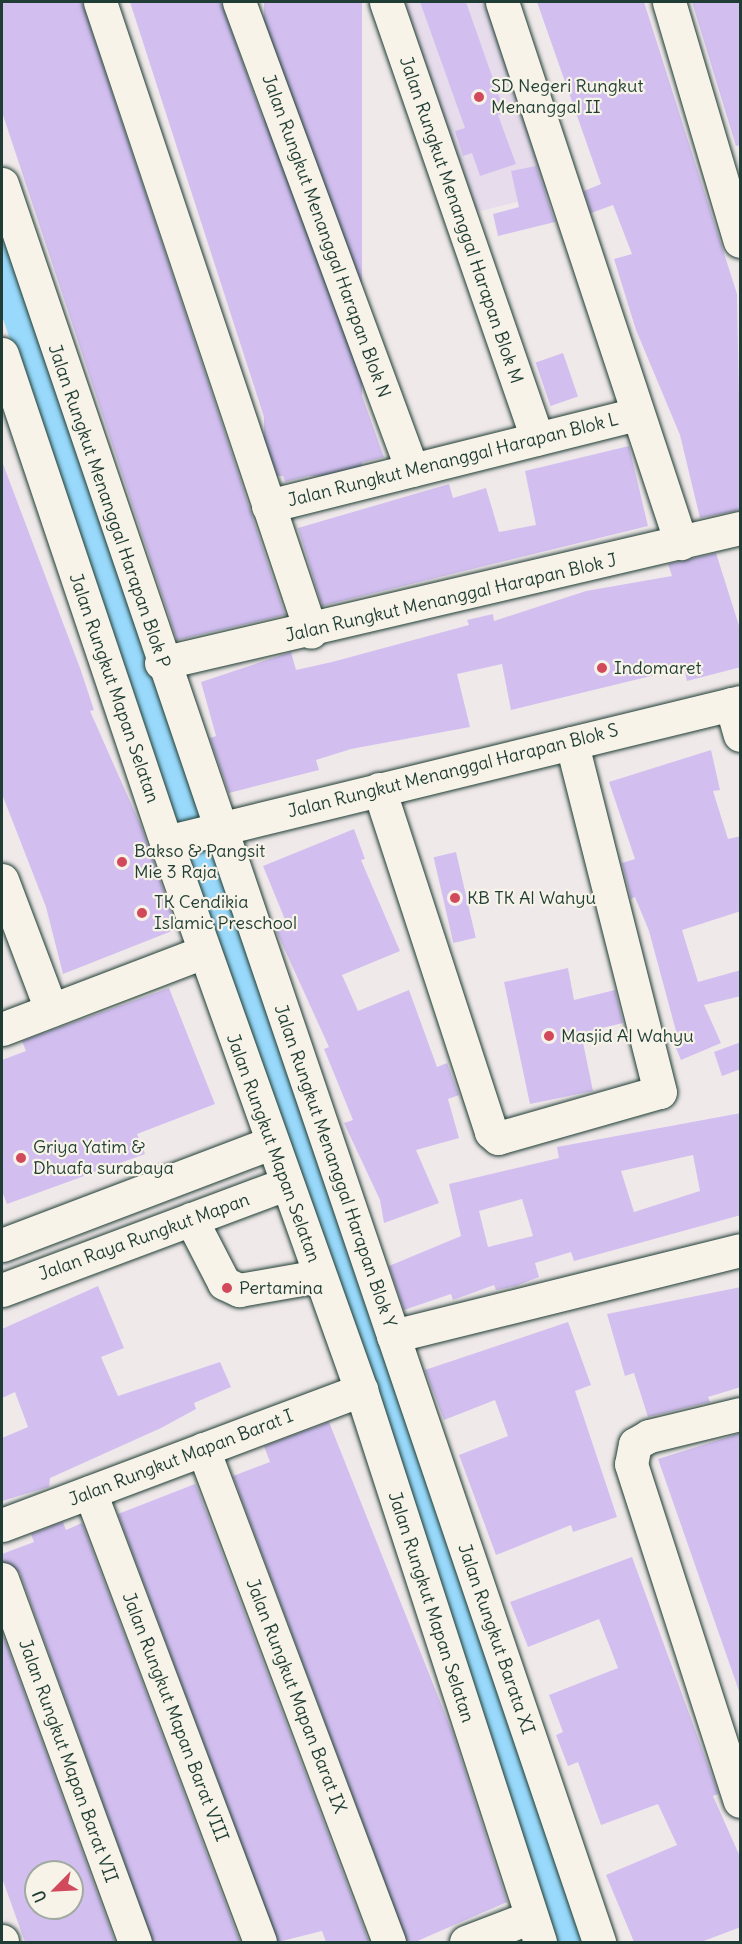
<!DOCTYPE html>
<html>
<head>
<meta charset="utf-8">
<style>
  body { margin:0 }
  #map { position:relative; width:742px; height:1944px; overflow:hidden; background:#f0e9ea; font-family:Delius,sans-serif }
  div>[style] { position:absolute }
  .built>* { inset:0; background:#e7dcec }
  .river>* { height:45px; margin:-22.5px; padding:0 22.5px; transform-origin:22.5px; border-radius:22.5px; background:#99d9fb }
  .building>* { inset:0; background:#d2bff0; transform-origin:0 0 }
  .roads { filter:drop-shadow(0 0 2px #1f3d34) drop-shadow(0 0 2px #1f3d34) }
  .minor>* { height:33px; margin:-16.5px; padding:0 16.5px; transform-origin:16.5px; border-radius:16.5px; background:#f7f3e8 }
  .dots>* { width:16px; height:16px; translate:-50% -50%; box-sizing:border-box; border:3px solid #f7f3e8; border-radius:50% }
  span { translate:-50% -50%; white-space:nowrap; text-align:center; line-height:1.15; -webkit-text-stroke:4.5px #f7f3e8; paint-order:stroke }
  .poi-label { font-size:18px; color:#1f3d34 }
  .left { translate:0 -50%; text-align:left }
  .street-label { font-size:18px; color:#1f3d34 }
  .frame { position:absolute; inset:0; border:3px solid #1f3d34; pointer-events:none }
  .north { position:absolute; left:24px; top:1860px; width:60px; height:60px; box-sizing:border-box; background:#f7f3e8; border:2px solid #a1aaa0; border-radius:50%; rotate:246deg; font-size:16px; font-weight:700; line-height:24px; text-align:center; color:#1f3d34 }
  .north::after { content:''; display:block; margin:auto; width:21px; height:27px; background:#d1495b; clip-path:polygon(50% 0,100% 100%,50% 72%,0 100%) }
</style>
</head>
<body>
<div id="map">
  <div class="built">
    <div style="clip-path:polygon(401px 2px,496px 2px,558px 192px,468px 214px)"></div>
  </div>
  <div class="river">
    <div style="left:2px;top:247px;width:1791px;rotate:71.17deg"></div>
  </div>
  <div class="building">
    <div style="clip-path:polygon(2px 2px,82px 2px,285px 615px,177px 640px,2px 112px)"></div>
    <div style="clip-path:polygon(130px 2px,221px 2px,384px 457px,285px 482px)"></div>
    <div style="left:264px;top:2px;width:98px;height:474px"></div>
    <div style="clip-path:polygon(420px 2px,466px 2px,505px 113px,498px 115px,516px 164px,480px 176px,472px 153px,463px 156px,455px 131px,465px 128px)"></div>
    <div style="clip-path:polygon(537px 2px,644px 2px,737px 294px,741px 510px,700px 518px,680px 435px,636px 330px,614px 259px,632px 254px,613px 205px,591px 213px,584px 191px,601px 184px)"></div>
    <div style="clip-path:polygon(692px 2px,741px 2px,741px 145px,736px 146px)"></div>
    <div style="clip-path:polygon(536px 166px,555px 222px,498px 236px,493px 214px,519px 207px,511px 171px)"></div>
    <div style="left:563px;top:353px;width:46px;height:29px;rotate:71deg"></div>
    <div style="clip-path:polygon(629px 446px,648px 526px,322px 606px,298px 528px,449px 484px,453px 498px,486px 488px,499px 532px,536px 525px,525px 471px)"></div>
    <div style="clip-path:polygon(3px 464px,80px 668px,94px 710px,90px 711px,141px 826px,177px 929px,63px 974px,46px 907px,2px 794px)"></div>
    <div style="clip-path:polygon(716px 553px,741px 632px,741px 667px,687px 681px,684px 668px,511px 710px,502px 664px,457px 674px,470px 727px,351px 749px,316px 760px,319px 770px,229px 793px,210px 738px,216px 736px,201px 682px,291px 652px,296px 670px,332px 662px,469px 625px,467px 620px,493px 614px,494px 621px,586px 591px,672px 576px,668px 564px)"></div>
    <div style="clip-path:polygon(711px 750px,720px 790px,713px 791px,728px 839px,741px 836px,741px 911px,682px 930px,698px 982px,741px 970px,741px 996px,704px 1005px,721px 1043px,681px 1060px,670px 1034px,676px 1031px,649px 931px,635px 897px,631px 899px,622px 863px,635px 859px,609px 782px)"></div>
    <div style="clip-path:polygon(354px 829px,365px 859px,361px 860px,400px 951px,342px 975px,358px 1011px,409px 990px,437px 1067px,447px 1063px,459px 1095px,448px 1099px,459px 1138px,416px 1150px,439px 1203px,384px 1223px,380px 1200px,344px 1123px,353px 1120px,324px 1049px,329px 1047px,274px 926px,286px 922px,263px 866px)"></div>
    <div style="left:456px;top:852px;width:88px;height:23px;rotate:77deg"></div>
    <div style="clip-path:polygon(568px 968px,574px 1000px,615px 990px,623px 1023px,581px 1033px,593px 1091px,530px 1104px,504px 982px)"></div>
    <div style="clip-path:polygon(169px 988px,215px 1104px,137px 1134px,145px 1154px,7px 1204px,2px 1191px,2px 1060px,26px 1051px,22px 1041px)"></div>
    <div style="clip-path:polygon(741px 1042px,741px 1069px,722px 1076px,714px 1052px)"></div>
    <div style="clip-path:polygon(evenodd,741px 1113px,741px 1215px,574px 1261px,571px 1252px,535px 1263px,539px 1277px,516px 1286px,496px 1290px,494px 1285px,453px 1300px,451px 1294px,404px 1310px,389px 1266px,461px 1236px,449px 1184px,559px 1158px,557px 1147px,741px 1113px,693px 1155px,700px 1191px,634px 1212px,621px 1171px,693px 1155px,741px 1113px,522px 1199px,533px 1236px,488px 1247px,479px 1211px,522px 1199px)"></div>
    <div style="clip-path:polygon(98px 1286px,124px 1348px,101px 1357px,118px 1396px,220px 1362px,231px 1387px,194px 1403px,196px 1409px,161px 1428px,50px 1478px,49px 1487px,2px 1501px,2px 1438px,28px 1427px,15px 1392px,2px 1398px,2px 1329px)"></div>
    <div style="clip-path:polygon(741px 1287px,741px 1387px,708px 1397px,710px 1402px,648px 1417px,634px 1373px,625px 1376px,607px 1314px)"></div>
    <div style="clip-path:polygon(568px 1322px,591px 1385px,575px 1391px,617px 1517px,573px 1532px,571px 1525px,496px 1555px,459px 1455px,508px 1436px,495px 1400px,444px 1420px,425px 1370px)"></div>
    <div style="clip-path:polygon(329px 1422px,453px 1734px,507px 1902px,415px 1942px,407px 1942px,233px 1476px,270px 1462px,264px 1446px)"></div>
    <div style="clip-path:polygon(741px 1433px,741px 1691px,739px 1691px,658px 1459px)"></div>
    <div style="clip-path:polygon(195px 1484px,198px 1490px,369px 1942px,326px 1942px,322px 1931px,278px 1942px,118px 1514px)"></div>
    <div style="clip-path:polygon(63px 1522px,66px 1530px,82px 1523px,240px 1942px,153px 1942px,20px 1573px,2px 1561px,2px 1554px,34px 1542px,31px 1534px)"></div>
    <div style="clip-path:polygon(632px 1557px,716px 1787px,718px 1794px,713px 1796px,741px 1859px,741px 1927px,701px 1942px,634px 1942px,606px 1875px,677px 1845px,658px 1804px,601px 1825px,578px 1762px,568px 1766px,556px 1735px,563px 1732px,549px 1695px,618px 1668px,599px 1619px,528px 1647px,510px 1602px)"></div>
    <div style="clip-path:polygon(evenodd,2px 1632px,115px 1942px,25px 1942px,2px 1878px,2px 1632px,36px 1872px,72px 1872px,72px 1908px,36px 1908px,36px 1872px)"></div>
  </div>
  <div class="roads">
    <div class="minor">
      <div style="left:100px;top:2px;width:664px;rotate:71.48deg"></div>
      <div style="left:239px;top:2px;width:499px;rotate:69.7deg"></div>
      <div style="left:386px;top:2px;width:462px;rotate:70.9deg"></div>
      <div style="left:502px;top:2px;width:570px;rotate:71.69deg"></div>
      <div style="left:669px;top:2px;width:249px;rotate:73.5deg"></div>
      <div style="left:2px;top:184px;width:1857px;rotate:71.24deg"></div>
      <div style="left:2px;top:354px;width:515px;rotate:71.42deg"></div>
      <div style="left:166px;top:842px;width:582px;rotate:70.41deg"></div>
      <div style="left:361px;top:1390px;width:580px;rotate:72.03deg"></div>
      <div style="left:268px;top:506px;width:381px;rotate:-14deg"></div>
      <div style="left:161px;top:663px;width:595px;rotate:-13.12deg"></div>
      <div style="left:731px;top:704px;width:32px;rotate:74deg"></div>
      <div style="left:379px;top:789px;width:361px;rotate:71.9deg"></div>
      <div style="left:491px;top:1132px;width:9px;rotate:41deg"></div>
      <div style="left:498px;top:1138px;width:168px;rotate:-15.9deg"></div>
      <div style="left:660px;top:1092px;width:360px;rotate:-104.2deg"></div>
      <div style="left:166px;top:842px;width:591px;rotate:-13.71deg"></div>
      <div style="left:2px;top:880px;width:139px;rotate:69.3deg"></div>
      <div style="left:2px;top:1029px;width:216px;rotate:-20.9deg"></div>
      <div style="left:191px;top:1219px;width:72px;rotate:62.7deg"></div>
      <div style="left:224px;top:1283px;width:17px;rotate:25deg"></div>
      <div style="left:239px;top:1290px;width:81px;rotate:-9.9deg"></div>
      <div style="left:2px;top:1245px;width:287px;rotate:-20.8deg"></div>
      <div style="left:2px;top:1290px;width:303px;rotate:-20.5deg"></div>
      <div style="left:393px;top:1336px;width:357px;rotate:-13.9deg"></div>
      <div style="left:740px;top:1414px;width:94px;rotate:166.4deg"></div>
      <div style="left:649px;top:1436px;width:16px;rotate:150deg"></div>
      <div style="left:635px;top:1444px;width:20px;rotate:101deg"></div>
      <div style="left:631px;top:1464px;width:354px;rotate:72.1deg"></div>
      <div style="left:203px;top:1449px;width:527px;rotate:69.33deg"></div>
      <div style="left:90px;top:1492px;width:481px;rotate:69.3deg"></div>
      <div style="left:2px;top:1525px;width:384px;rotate:-20.6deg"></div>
      <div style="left:2px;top:1579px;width:387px;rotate:69.9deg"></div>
      <div style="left:2px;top:1941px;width:1px;rotate:90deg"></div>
      <div style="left:466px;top:1942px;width:70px;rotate:-21deg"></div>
    </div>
  </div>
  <div class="dots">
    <div style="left:479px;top:97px;background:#d1495b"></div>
    <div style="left:602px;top:668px;background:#d1495b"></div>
    <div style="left:122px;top:862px;background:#d1495b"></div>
    <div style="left:455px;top:898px;background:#d1495b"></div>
    <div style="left:142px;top:913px;background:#d1495b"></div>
    <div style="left:549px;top:1036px;background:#d1495b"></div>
    <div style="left:21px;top:1158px;background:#d1495b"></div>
    <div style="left:227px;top:1288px;background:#d1495b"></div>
  </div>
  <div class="poi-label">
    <span class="left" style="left:491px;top:97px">SD Negeri Rungkut<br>Menanggal II</span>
    <span class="left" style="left:614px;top:668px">Indomaret</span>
    <span class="left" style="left:134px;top:862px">Bakso &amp; Pangsit<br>Mie 3 Raja</span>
    <span class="left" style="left:467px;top:898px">KB TK Al Wahyu</span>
    <span class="left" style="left:154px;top:913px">TK Cendikia<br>Islamic Preschool</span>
    <span class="left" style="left:561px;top:1036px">Masjid Al Wahyu</span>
    <span class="left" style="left:33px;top:1158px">Griya Yatim &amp;<br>Dhuafa surabaya</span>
    <span class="left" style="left:239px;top:1288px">Pertamina</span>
  </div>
  <div class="street-label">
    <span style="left:461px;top:220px;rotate:71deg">Jalan Rungkut Menanggal Harapan Blok M</span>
    <span style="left:326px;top:236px;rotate:70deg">Jalan Rungkut Menanggal Harapan Blok N</span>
    <span style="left:453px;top:460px;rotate:-14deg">Jalan Rungkut Menanggal Harapan Blok L</span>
    <span style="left:109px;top:506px;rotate:71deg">Jalan Rungkut Menanggal Harapan Blok P</span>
    <span style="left:451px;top:598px;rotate:-13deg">Jalan Rungkut Menanggal Harapan Blok J</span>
    <span style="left:114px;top:688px;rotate:71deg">Jalan Rungkut Mapan Selatan</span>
    <span style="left:453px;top:771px;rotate:-14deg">Jalan Rungkut Menanggal Harapan Blok S</span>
    <span style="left:273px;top:1148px;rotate:70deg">Jalan Rungkut Mapan Selatan</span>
    <span style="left:335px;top:1166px;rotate:71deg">Jalan Rungkut Menanggal Harapan Blok Y</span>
    <span style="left:144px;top:1237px;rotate:-20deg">Jalan Raya Rungkut Mapan</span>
    <span style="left:181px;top:1458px;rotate:-21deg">Jalan Rungkut Mapan Barat I</span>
    <span style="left:431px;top:1607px;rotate:72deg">Jalan Rungkut Mapan Selatan</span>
    <span style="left:496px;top:1639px;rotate:71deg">Jalan Rungkut Barata XI</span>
    <span style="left:296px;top:1696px;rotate:69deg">Jalan Rungkut Mapan Barat IX</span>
    <span style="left:175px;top:1717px;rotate:69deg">Jalan Rungkut Mapan Barat VIII</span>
    <span style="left:68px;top:1761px;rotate:70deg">Jalan Rungkut Mapan Barat VII</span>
  </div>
  <div class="frame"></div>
  <div class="north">U</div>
</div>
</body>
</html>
